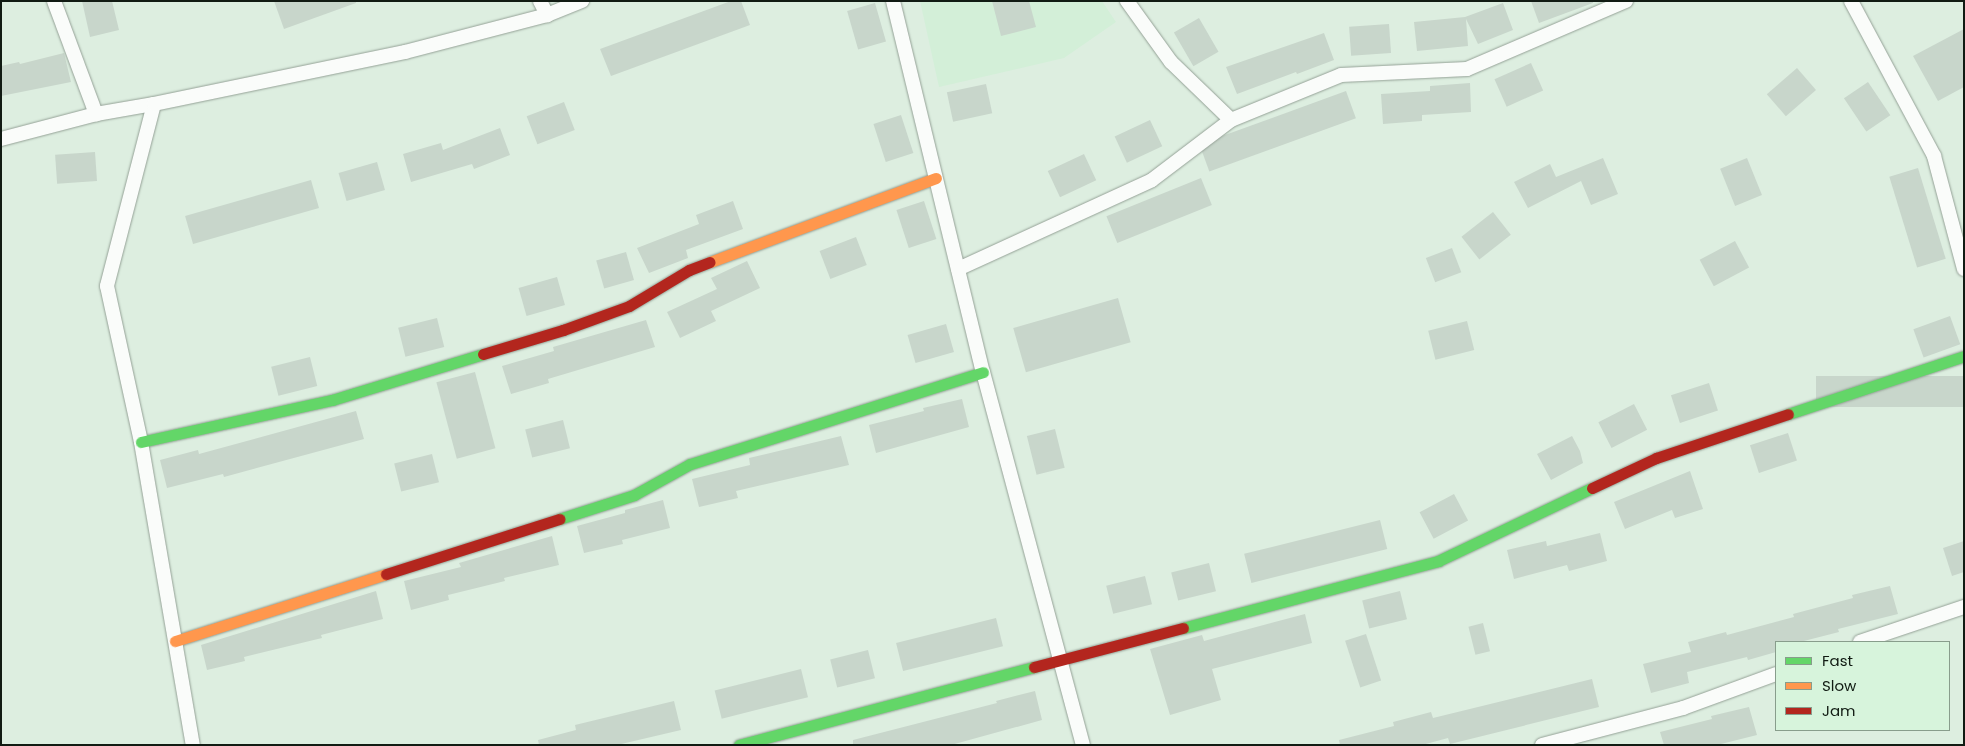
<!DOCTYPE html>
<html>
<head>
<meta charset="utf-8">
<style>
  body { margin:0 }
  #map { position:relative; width:1965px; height:746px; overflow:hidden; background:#ddeee0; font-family:Poppins,sans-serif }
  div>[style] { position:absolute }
  .built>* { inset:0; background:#d3efd8 }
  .building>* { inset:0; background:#c8d6cb; transform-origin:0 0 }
  .roads { filter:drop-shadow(0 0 1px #94a196) drop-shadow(0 0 1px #94a196) }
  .street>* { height:14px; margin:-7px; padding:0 7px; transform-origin:7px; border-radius:7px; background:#fafcfa }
  .fast>* { height:11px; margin:-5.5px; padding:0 5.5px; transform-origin:5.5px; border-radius:5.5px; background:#63d668 }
  .slow>* { height:11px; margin:-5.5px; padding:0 5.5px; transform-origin:5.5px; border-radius:5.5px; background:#ff974d }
  .jam>* { height:11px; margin:-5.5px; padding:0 5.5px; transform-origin:5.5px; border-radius:5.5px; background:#b3261e }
  span { translate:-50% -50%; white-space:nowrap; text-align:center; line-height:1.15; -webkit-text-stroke:4.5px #d7f4dc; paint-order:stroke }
  .frame { position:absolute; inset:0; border:2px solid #111b13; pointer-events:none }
  .legend { position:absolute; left:1775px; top:641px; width:175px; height:90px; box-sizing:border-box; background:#d7f4dc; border:1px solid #889d8c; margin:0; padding:6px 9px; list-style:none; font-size:15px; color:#111b13 }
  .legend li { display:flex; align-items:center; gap:10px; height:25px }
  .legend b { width:25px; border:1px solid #889d8c }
</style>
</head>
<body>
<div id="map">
  <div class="built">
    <div style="clip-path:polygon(920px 1px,1102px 1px,1116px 22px,1064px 58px,939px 87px)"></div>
  </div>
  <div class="building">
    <div style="clip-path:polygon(82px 1px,112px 1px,119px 30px,90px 37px)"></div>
    <div style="clip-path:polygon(274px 1px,356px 1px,356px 3px,284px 29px)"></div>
    <div style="clip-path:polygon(731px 1px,741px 1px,750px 25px,611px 76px,600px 49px)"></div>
    <div style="clip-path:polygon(992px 1px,1029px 1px,1036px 27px,1001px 36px)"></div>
    <div style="clip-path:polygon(1531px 1px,1593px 1px,1593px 3px,1539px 23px)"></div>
    <div style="left:875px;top:3px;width:40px;height:29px;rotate:74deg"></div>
    <div style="clip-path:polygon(1503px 3px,1513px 30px,1478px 44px,1466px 19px,1468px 46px,1417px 51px,1414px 22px,1465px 17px)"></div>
    <div style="left:1199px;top:18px;width:39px;height:29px;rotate:60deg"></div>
    <div style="left:1389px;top:24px;width:29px;height:40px;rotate:86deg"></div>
    <div style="clip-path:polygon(1964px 29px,1964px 87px,1938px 101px,1913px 56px)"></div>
    <div style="clip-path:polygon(1324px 33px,1334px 60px,1297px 74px,1296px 72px,1237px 94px,1226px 67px)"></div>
    <div style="clip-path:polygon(64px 53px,71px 82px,1px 96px,1px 66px,19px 62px,20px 64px)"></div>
    <div style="left:1531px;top:63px;width:30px;height:40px;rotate:66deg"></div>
    <div style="left:1797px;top:68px;width:29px;height:40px;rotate:49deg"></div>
    <div style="left:1868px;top:82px;width:40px;height:29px;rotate:56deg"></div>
    <div style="clip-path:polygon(1470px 83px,1471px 112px,1422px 115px,1422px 121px,1383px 124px,1381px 94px,1430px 91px,1430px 86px)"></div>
    <div style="left:986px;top:84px;width:30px;height:40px;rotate:78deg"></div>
    <div style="left:1346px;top:91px;width:29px;height:156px;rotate:70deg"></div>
    <div style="left:564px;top:102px;width:30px;height:40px;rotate:69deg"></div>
    <div style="left:901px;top:115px;width:40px;height:29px;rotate:72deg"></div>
    <div style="left:1150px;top:120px;width:29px;height:39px;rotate:65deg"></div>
    <div style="clip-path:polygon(500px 128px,510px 155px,474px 169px,472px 164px,411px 182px,403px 154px,441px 143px,443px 150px)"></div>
    <div style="left:95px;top:152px;width:29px;height:40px;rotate:86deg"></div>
    <div style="left:1084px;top:154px;width:29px;height:40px;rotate:65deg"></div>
    <div style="clip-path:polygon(1603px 158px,1618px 194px,1591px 205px,1581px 181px,1528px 208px,1514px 182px,1550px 164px,1556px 177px)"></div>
    <div style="left:1747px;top:158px;width:40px;height:29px;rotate:68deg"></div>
    <div style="left:377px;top:162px;width:29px;height:40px;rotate:74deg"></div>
    <div style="left:1918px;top:168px;width:95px;height:30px;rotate:73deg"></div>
    <div style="left:1201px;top:178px;width:29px;height:102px;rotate:68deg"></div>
    <div style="left:311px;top:180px;width:29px;height:131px;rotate:74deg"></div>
    <div style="clip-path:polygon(733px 201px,743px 229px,686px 250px,688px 258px,649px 273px,637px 248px,699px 224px,696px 215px)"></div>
    <div style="left:924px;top:201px;width:40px;height:29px;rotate:72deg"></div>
    <div style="left:1493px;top:212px;width:29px;height:40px;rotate:52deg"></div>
    <div style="left:856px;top:237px;width:30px;height:39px;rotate:69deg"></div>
    <div style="left:1735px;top:241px;width:30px;height:40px;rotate:62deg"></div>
    <div style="left:1452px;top:248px;width:26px;height:28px;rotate:69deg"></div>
    <div style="left:626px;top:252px;width:29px;height:31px;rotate:74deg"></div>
    <div style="clip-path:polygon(747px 261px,760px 288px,711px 311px,716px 321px,680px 338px,667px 312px,717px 289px,711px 278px)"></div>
    <div style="left:557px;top:277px;width:29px;height:40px;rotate:74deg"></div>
    <div style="left:1118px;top:298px;width:46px;height:109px;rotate:74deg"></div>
    <div style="left:1950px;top:316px;width:30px;height:39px;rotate:70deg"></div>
    <div style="left:437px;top:318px;width:30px;height:40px;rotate:76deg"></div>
    <div style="clip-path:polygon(646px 320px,655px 347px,548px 379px,549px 383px,511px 394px,502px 366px,554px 351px,553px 347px)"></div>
    <div style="left:1467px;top:321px;width:30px;height:40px;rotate:76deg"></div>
    <div style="left:946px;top:324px;width:29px;height:40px;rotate:74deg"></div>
    <div style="left:310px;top:357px;width:30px;height:40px;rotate:76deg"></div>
    <div style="left:475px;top:372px;width:79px;height:40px;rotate:75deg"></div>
    <div style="left:1964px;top:376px;width:31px;height:148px;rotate:90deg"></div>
    <div style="left:1709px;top:383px;width:29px;height:40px;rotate:72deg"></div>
    <div style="clip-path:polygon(962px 399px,969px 427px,876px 453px,869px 425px,924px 411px,923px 408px)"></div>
    <div style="left:1634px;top:404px;width:29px;height:40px;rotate:63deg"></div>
    <div style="clip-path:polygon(356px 411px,364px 439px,224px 477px,223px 474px,167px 488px,160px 460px,198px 450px,199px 454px)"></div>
    <div style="left:563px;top:420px;width:29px;height:39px;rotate:76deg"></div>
    <div style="left:1055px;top:429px;width:40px;height:29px;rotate:76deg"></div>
    <div style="left:1788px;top:433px;width:29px;height:40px;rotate:72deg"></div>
    <div style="clip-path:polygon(841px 436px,849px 465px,736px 491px,738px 498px,699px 507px,692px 479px,750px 465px,749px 458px)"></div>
    <div style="clip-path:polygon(1572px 436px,1580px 451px,1583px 463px,1551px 480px,1537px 454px)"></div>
    <div style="left:432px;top:454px;width:29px;height:39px;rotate:76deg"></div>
    <div style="clip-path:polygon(1690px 471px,1703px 509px,1675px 518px,1672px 510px,1625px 529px,1614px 502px)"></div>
    <div style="left:1454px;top:494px;width:30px;height:39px;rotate:62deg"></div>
    <div style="clip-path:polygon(663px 500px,670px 528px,622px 540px,623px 544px,584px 553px,577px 526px,625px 513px,625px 510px)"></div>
    <div style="left:1380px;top:520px;width:30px;height:140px;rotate:76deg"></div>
    <div style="clip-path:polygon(1600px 533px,1607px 561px,1569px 571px,1567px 565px,1514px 579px,1507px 550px,1546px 541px,1547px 546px)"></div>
    <div style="clip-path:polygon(552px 536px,559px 565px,504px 578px,505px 581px,448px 595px,449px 600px,411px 610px,404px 581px,461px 567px,459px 563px)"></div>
    <div style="clip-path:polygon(1964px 541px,1964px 572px,1952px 576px,1943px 548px)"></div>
    <div style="left:1209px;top:563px;width:29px;height:39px;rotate:76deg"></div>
    <div style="left:1145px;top:576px;width:29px;height:40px;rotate:76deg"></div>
    <div style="clip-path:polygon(1890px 586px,1898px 614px,1838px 629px,1839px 632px,1800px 642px,1776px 642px,1776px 652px,1748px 660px,1747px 657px,1687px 672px,1689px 683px,1651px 693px,1643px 664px,1691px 652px,1688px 642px,1726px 632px,1727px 635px,1794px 617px,1793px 614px,1853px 598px,1852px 595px)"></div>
    <div style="clip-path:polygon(376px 591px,383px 619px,321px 635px,322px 638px,244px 657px,245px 661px,207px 670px,201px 645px)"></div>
    <div style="left:1400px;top:591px;width:29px;height:39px;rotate:76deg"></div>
    <div style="clip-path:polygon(1305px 614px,1312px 643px,1212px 669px,1221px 700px,1170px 715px,1150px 649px,1202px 635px,1204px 641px)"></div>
    <div style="left:996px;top:618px;width:29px;height:103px;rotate:76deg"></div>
    <div style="left:1483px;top:623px;width:29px;height:15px;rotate:76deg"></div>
    <div style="left:1366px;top:634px;width:49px;height:22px;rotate:72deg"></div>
    <div style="left:868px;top:650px;width:29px;height:39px;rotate:76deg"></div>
    <div style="left:801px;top:669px;width:29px;height:89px;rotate:76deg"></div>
    <div style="clip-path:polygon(1592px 679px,1599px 707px,1450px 744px,1448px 738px,1422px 745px,1340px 745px,1339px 740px,1394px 726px,1393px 722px,1431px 712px,1433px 718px)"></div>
    <div style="clip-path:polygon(1035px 691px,1042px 720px,951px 745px,853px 745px,853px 740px,997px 703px,996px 701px)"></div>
    <div style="clip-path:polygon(674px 701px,681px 730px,617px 745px,539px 745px,538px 740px,576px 730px,575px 725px)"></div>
    <div style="clip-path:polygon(1749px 707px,1757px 735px,1717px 745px,1664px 745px,1660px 732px,1712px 719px,1711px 716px)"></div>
  </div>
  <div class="roads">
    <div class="street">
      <div style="left:54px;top:1px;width:121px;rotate:69.6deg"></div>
      <div style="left:540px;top:1px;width:16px;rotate:63deg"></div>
      <div style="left:893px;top:1px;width:382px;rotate:76.4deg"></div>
      <div style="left:983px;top:372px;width:386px;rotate:75deg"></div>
      <div style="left:1127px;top:1px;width:75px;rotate:54.2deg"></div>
      <div style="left:1171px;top:62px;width:83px;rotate:44deg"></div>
      <div style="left:1851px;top:1px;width:176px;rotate:61.8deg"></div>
      <div style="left:1934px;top:156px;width:117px;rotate:75.1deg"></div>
      <div style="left:154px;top:104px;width:188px;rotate:104.5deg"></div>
      <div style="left:107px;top:286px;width:160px;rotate:77.7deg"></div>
      <div style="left:141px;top:442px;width:307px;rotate:80.3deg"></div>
      <div style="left:1px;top:139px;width:98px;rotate:-14.7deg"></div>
      <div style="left:96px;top:114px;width:59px;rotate:-9.8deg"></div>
      <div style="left:154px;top:104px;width:256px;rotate:-11.7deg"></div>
      <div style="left:405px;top:52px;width:147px;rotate:-14.6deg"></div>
      <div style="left:547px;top:15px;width:38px;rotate:-22deg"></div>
      <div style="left:958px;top:269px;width:213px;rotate:-24.6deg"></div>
      <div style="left:1152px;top:180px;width:99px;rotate:-37.2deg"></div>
      <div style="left:1231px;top:120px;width:119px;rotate:-22.2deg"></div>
      <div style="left:1341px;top:75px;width:126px;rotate:-2.7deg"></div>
      <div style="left:1467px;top:69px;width:173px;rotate:-23.2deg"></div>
      <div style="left:1860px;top:642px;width:110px;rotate:-18.6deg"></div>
      <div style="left:1542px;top:745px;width:146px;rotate:-14.7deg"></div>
      <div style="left:1683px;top:708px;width:99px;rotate:-20.1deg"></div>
    </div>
    <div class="fast">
      <div style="left:1788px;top:414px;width:185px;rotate:-18.2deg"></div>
      <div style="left:141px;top:442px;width:196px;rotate:-12.4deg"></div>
      <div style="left:332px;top:400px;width:158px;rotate:-16.9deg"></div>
      <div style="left:559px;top:519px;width:79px;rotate:-17.7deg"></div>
      <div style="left:634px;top:495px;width:64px;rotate:-29deg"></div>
      <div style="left:690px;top:464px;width:307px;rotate:-17.4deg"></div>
      <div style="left:1183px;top:628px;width:264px;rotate:-14.7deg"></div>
      <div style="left:1438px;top:561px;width:170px;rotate:-25.4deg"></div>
      <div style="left:739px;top:745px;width:305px;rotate:-14.8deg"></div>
    </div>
    <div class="slow">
      <div style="left:710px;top:262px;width:241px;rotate:-20.4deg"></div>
      <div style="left:175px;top:641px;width:221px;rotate:-17.6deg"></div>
    </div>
    <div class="jam">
      <div style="left:483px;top:354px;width:84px;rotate:-16.7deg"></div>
      <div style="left:563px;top:330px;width:70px;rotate:-20deg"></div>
      <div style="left:629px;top:306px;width:70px;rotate:-31deg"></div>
      <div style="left:689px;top:270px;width:22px;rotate:-21deg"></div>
      <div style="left:1592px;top:488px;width:71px;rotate:-25.1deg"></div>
      <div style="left:1656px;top:458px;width:139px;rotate:-18.4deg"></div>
      <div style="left:386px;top:574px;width:182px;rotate:-17.6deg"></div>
      <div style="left:1034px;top:667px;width:154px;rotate:-14.7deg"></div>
    </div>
  </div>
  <div class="frame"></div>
  <ul class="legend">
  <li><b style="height:6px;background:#63d668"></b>Fast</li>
  <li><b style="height:6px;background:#ff974d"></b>Slow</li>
  <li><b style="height:6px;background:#b3261e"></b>Jam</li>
  </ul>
</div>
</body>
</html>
